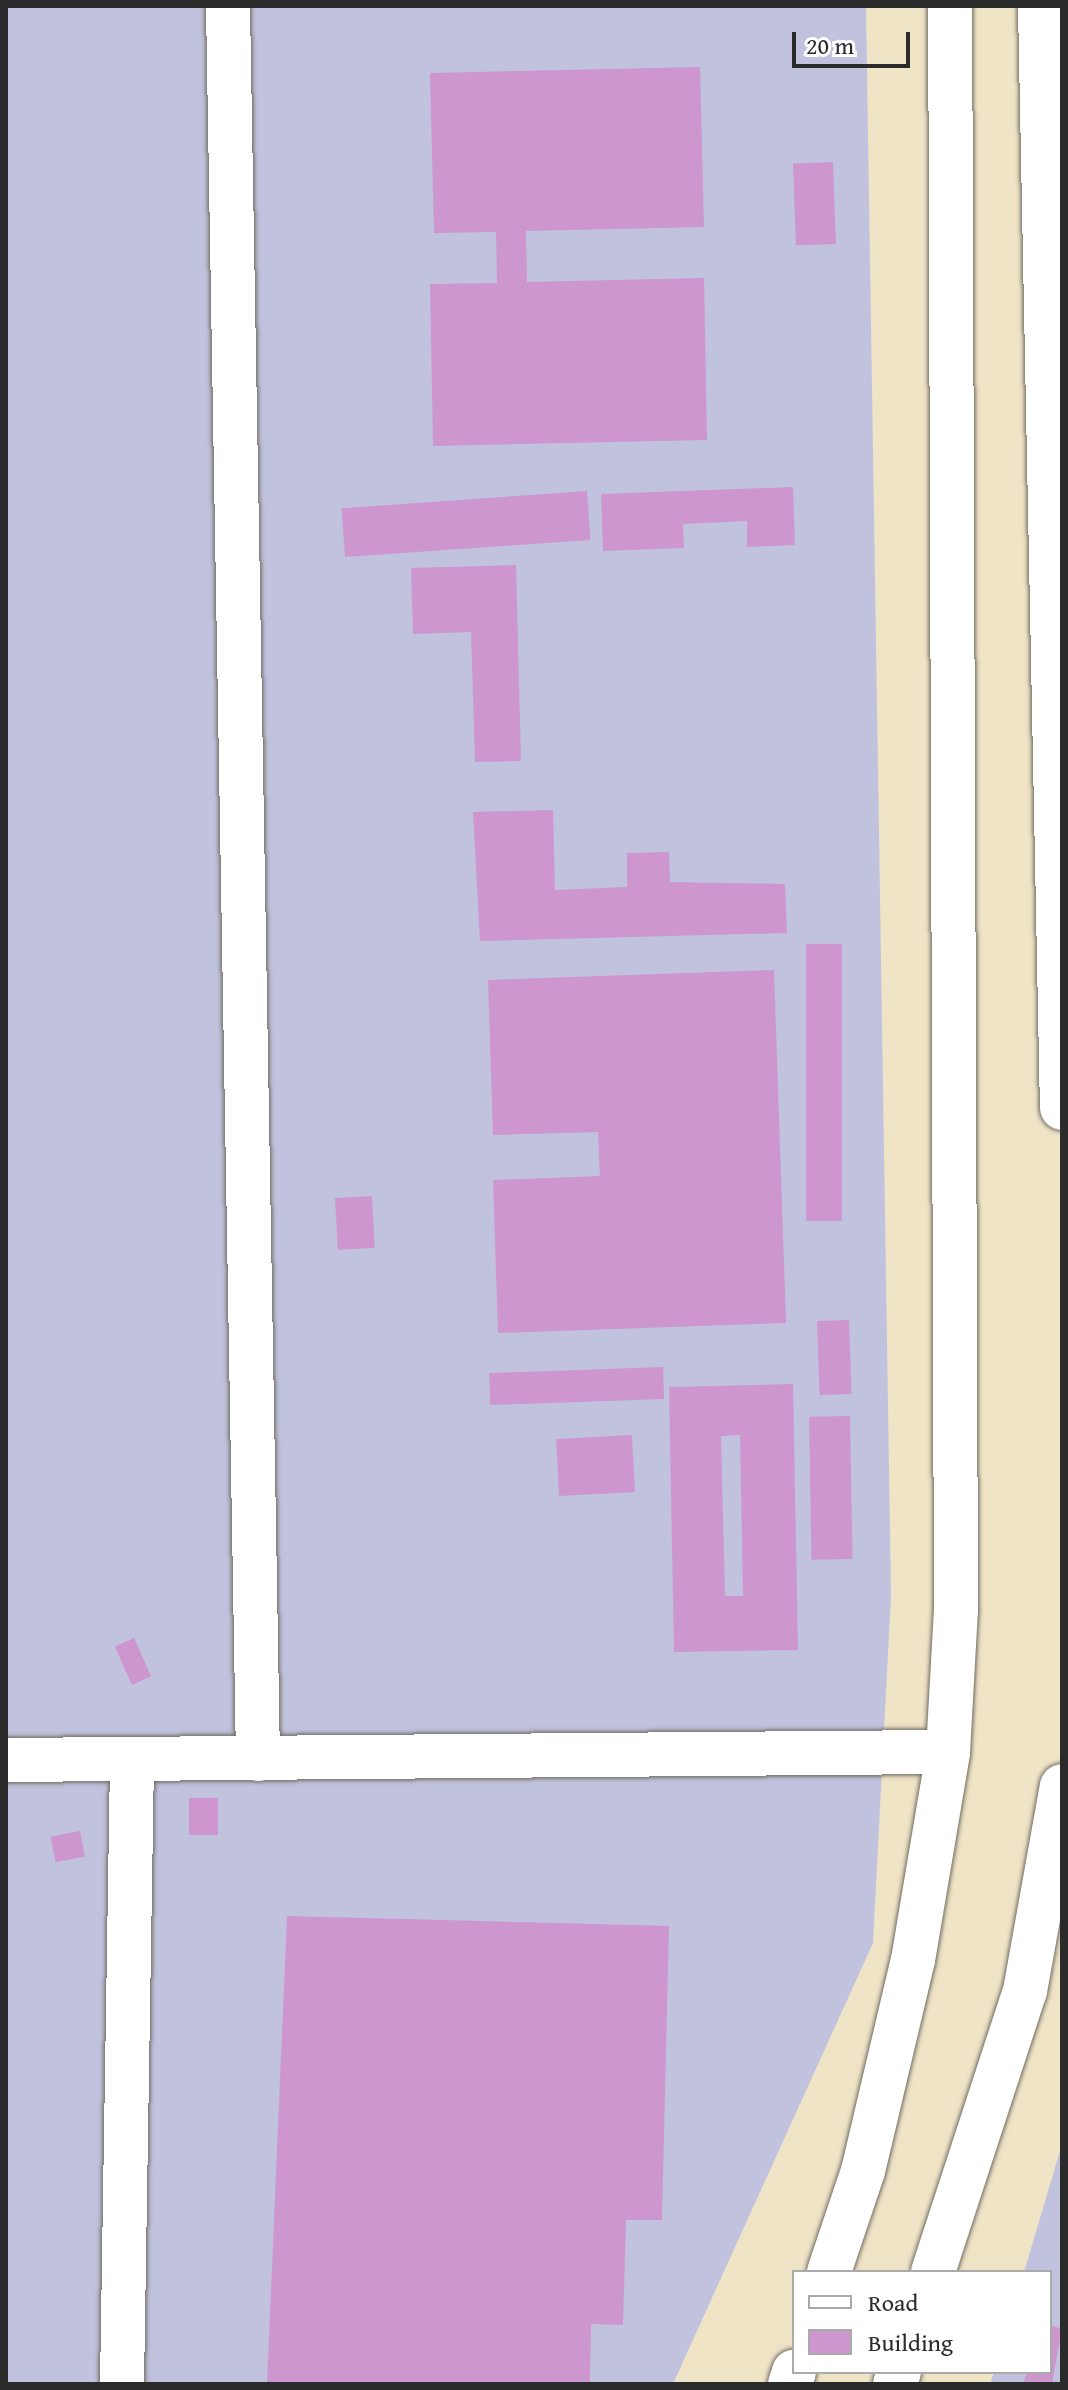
<!DOCTYPE html>
<html>
<head>
<meta charset="utf-8">
<style>
  body { margin:0 }
  #map { position:relative; width:1068px; height:2390px; overflow:hidden; background:#f0e4c7; font-family:"Gentium Book Plus",serif }
  div>[style] { position:absolute }
  .industrial>* { inset:0; background:#c1c2dd }
  .building>* { inset:0; background:#cd96cf; transform-origin:0 0 }
  .roads { filter:drop-shadow(0 0 2px #706c62) drop-shadow(0 0 2px #706c62) }
  .minor>* { height:44px; margin:-22px; padding:0 22px; transform-origin:22px; border-radius:22px; background:#fff }
  span { translate:-50% -50%; white-space:nowrap; text-align:center; line-height:1.15; -webkit-text-stroke:6px #fff; paint-order:stroke }
  .frame { position:absolute; inset:0; border:8px solid #2b2b2b; pointer-events:none }
  .legend { position:absolute; left:792px; top:2270px; width:260px; height:104px; box-sizing:border-box; background:#fff; border:2px solid #aaa; margin:0; padding:10px 14px; list-style:none; font-size:24px; color:#2b2b2b }
  .legend li { display:flex; align-items:center; gap:16px; height:40px }
  .legend b { width:40px; border:2px solid #aaa }
  .scale { position:absolute; left:792px; top:32px; width:118px; height:36px; box-sizing:border-box; border:4px solid #2b2b2b; border-top:0; padding-left:10px; font-size:24px; line-height:28px; white-space:nowrap; color:#2b2b2b; -webkit-text-stroke:6px #fff; paint-order:stroke }
</style>
</head>
<body>
<div id="map">
  <div class="industrial">
    <div style="clip-path:polygon(6px 6px,866px 6px,891px 1595px,873px 1943px,673px 2384px,6px 2384px)"></div>
    <div style="clip-path:polygon(1062px 2144px,1062px 2384px,990px 2384px,994px 2372px,1050px 2372px,1050px 2272px,1024px 2272px)"></div>
  </div>
  <div class="building">
    <div style="clip-path:polygon(700px 67px,704px 227px,526px 231px,527px 282px,704px 278px,707px 440px,433px 446px,430px 284px,497px 283px,496px 232px,434px 233px,430px 73px)"></div>
    <div style="left:833px;top:162px;width:82px;height:40px;rotate:88deg"></div>
    <div style="clip-path:polygon(793px 487px,795px 545px,747px 547px,747px 521px,683px 524px,684px 548px,603px 551px,601px 494px)"></div>
    <div style="left:587px;top:491px;width:49px;height:246px;rotate:86deg"></div>
    <div style="clip-path:polygon(516px 565px,521px 761px,475px 762px,471px 632px,413px 634px,411px 568px)"></div>
    <div style="clip-path:polygon(553px 810px,555px 890px,627px 887px,627px 853px,669px 852px,670px 882px,785px 884px,787px 933px,480px 941px,473px 812px)"></div>
    <div style="left:806px;top:944px;width:36px;height:277px"></div>
    <div style="clip-path:polygon(774px 970px,786px 1323px,498px 1333px,493px 1180px,600px 1176px,598px 1132px,493px 1135px,488px 980px)"></div>
    <div style="left:372px;top:1196px;width:52px;height:37px;rotate:87deg"></div>
    <div style="left:849px;top:1320px;width:74px;height:32px;rotate:88deg"></div>
    <div style="left:663px;top:1367px;width:32px;height:174px;rotate:88deg"></div>
    <div style="clip-path:polygon(evenodd,793px 1384px,798px 1650px,674px 1652px,669px 1387px,793px 1384px,740px 1435px,743px 1596px,725px 1596px,721px 1436px,740px 1435px)"></div>
    <div style="left:850px;top:1416px;width:143px;height:41px;rotate:89deg"></div>
    <div style="left:632px;top:1435px;width:57px;height:76px;rotate:87deg"></div>
    <div style="left:134px;top:1638px;width:42px;height:21px;rotate:66deg"></div>
    <div style="left:189px;top:1798px;width:29px;height:37px"></div>
    <div style="left:80px;top:1831px;width:26px;height:30px;rotate:79deg"></div>
    <div style="clip-path:polygon(287px 1916px,669px 1926px,662px 2220px,626px 2220px,623px 2325px,591px 2324px,590px 2384px,267px 2384px)"></div>
    <div style="clip-path:polygon(1050px 2325px,1062px 2329px,1052px 2384px,1023px 2384px,1027px 2372px,1050px 2372px)"></div>
  </div>
  <div class="roads">
    <div class="minor">
      <div style="left:228px;top:6px;width:1753px;rotate:89.02deg"></div>
      <div style="left:1040px;top:6px;width:1102px;rotate:88.86deg"></div>
      <div style="left:6px;top:1760px;width:942px;rotate:-0.49deg"></div>
      <div style="left:829px;top:2272px;width:107px;rotate:-71.4deg"></div>
      <div style="left:863px;top:2171px;width:217px;rotate:-76.7deg"></div>
      <div style="left:913px;top:1960px;width:211px;rotate:-80.4deg"></div>
      <div style="left:948px;top:1752px;width:141px;rotate:-86.8deg"></div>
      <div style="left:956px;top:1611px;width:1605px;rotate:-90.21deg"></div>
      <div style="left:933px;top:2272px;width:296px;rotate:-71.9deg"></div>
      <div style="left:1025px;top:1991px;width:208px;rotate:-79.8deg"></div>
      <div style="left:122px;top:2384px;width:625px;rotate:-89.08deg"></div>
      <div style="left:790px;top:2384px;width:13px;rotate:-72deg"></div>
      <div style="left:895px;top:2384px;width:13px;rotate:-72deg"></div>
    </div>
  </div>
  <div class="frame"></div>
  <ul class="legend">
  <li><b style="height:10px;background:#fff"></b>Road</li>
  <li><b style="height:22px;background:#cd96cf"></b>Building</li>
  </ul>
  <div class="scale">20 m</div>
</div>
</body>
</html>
